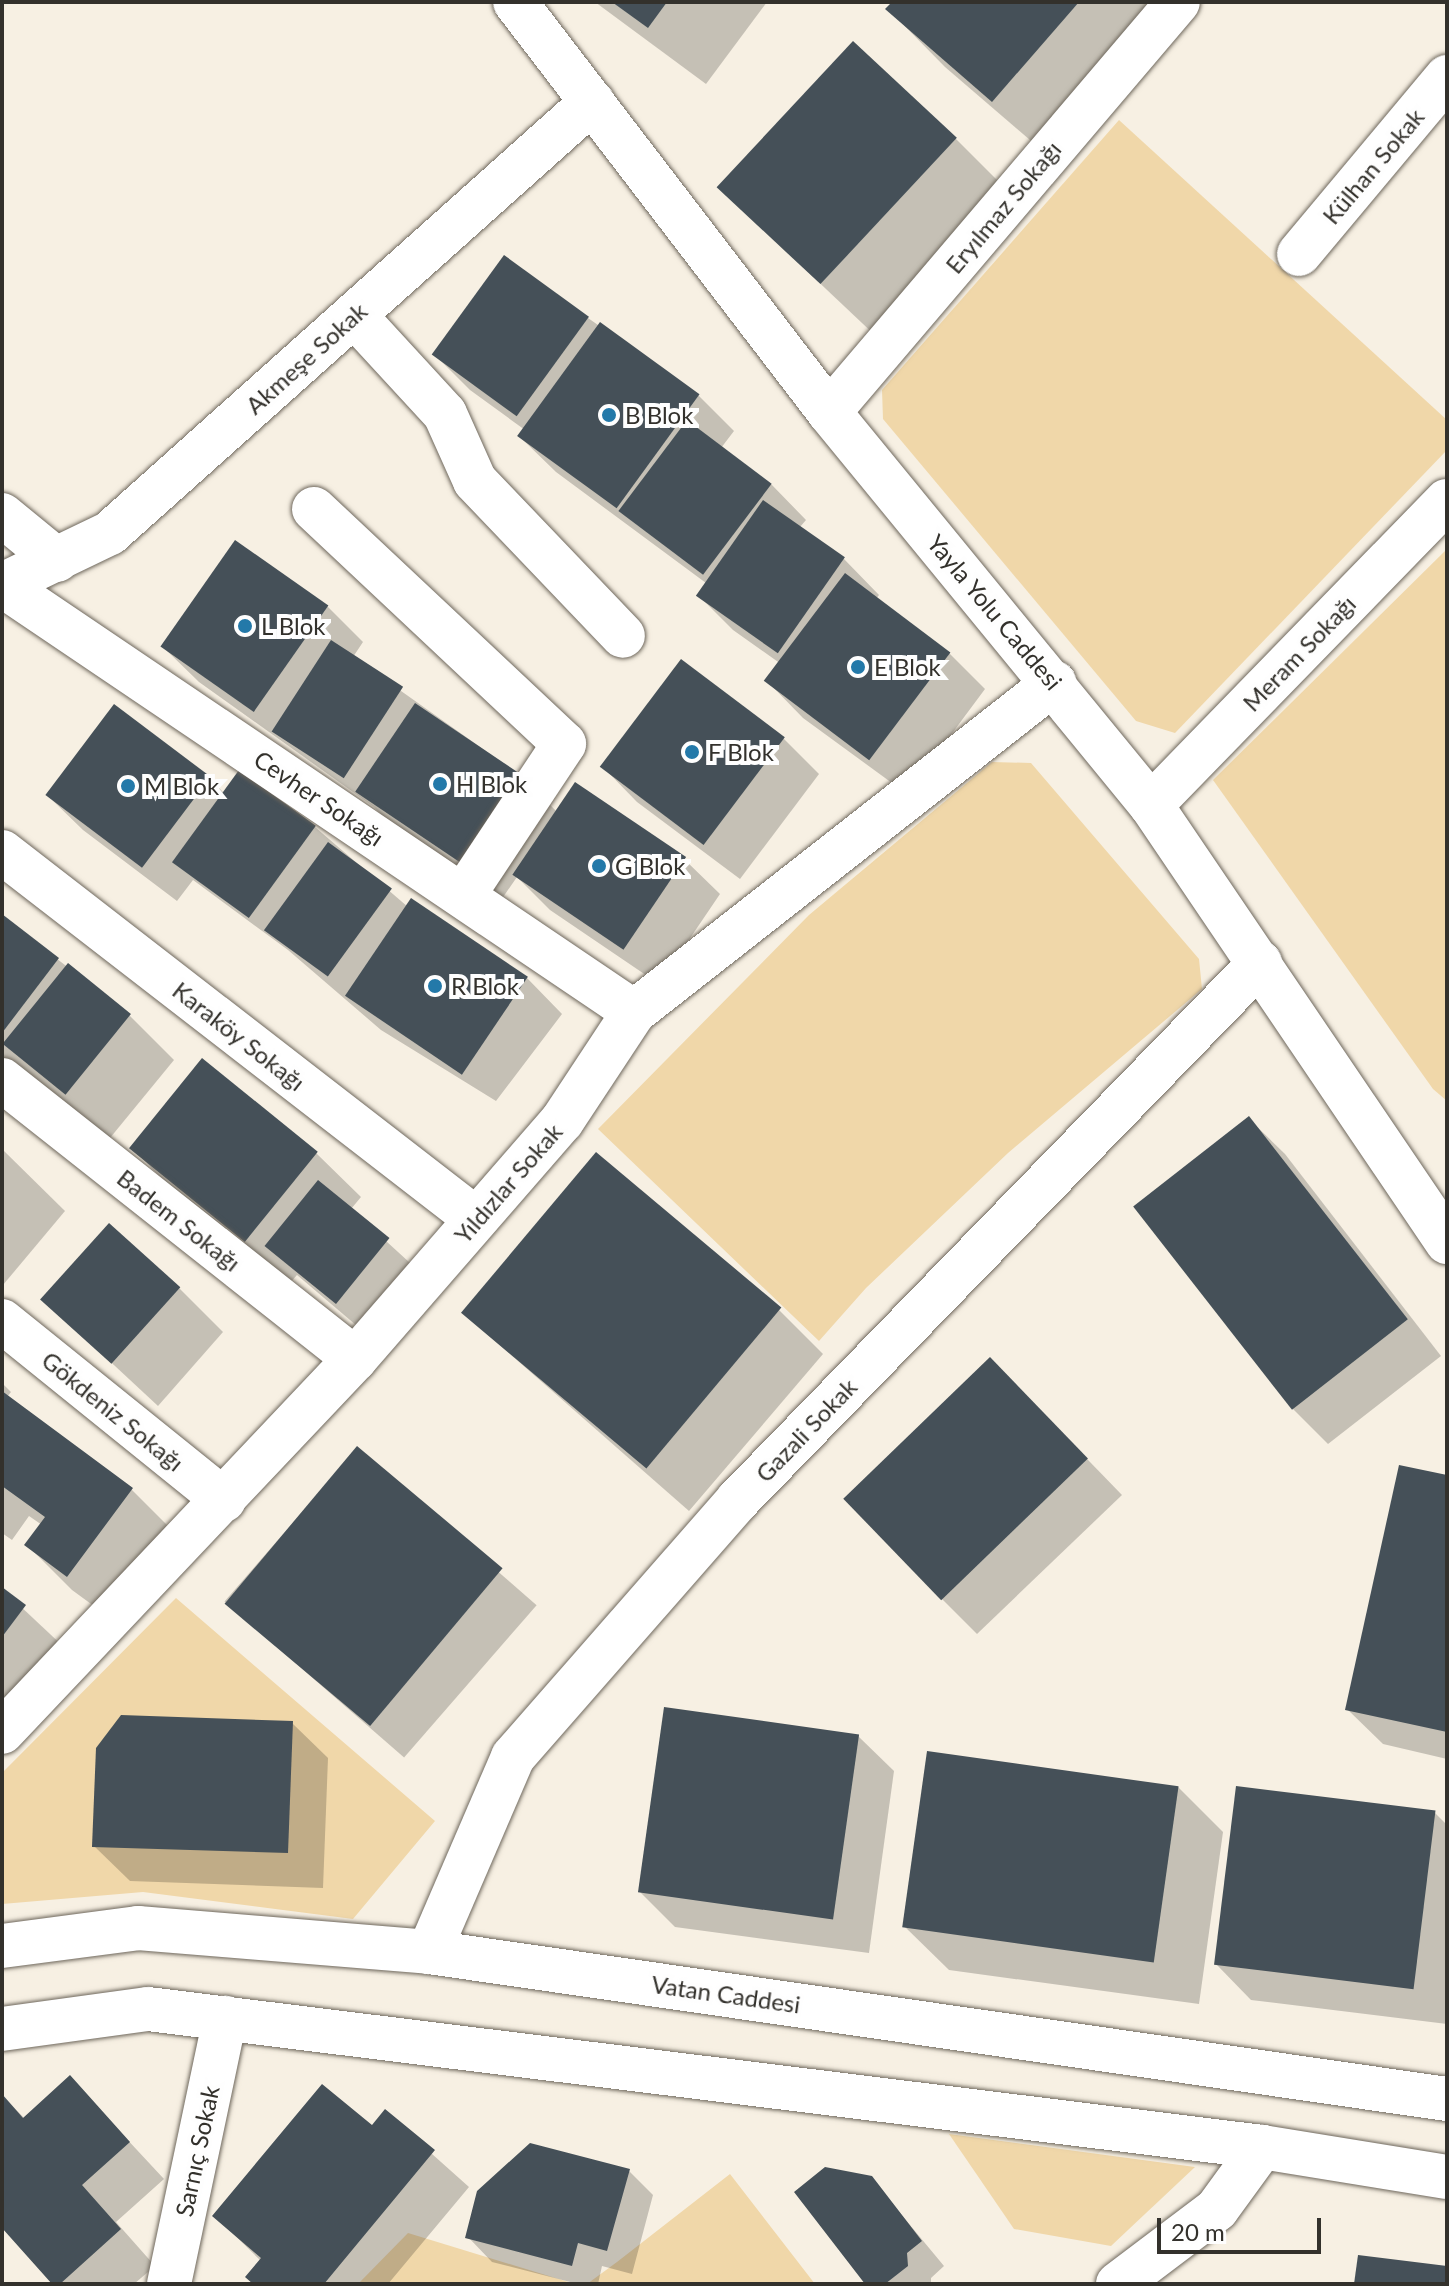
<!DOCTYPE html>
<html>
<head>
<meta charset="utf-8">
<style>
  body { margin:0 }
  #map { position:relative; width:1449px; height:2286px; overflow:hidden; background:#f7f0e3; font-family:Lato,sans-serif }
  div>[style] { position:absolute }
  .green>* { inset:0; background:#f0d7a9 }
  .shadow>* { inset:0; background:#0003; transform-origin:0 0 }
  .building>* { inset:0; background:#455058; transform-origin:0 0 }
  .roads { filter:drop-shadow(0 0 2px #6e675c) drop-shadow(0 0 2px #6e675c) }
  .minor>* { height:44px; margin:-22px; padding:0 22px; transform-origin:22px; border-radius:22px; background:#fff }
  .major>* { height:44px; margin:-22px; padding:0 22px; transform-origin:22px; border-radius:22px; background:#fff }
  .dots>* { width:22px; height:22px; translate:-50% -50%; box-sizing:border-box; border:4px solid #fefefe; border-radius:50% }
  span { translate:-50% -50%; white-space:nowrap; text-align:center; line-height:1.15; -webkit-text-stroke:8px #fefefe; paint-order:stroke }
  .street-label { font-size:24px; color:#33312c }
  .poi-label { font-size:24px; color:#33312c }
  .left { translate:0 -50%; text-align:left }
  .frame { position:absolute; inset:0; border:4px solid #33312c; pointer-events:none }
  .scale { position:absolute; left:1157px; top:2218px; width:164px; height:36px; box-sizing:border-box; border:4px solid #33312c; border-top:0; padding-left:10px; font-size:24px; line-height:28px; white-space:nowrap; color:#33312c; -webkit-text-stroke:6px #fefefe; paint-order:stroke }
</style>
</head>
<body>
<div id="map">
  <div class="green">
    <div style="clip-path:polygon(1119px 120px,1447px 420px,1447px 450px,1175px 733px,1136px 721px,883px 419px,882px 390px)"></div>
    <div style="clip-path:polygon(1447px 549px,1447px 1101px,1433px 1089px,1213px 780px)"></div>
    <div style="clip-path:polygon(992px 762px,1031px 763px,1199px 959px,1202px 989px,1008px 1153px,866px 1288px,819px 1341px,598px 1129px,809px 915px)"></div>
    <div style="clip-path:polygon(176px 1598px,435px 1821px,353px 1919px,143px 1892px,2px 1904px,2px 1773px)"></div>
    <div style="clip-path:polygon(949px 2134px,1195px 2167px,1111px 2246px,1014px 2229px)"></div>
    <div style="clip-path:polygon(730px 2174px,815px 2284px,587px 2284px,617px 2262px)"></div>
    <div style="clip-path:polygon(408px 2233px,575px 2284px,358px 2284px)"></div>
  </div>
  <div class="shadow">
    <div style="clip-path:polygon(595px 2px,767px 2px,706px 84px)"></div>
    <div style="clip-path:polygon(894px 2px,1186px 2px,1051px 158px,945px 67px,888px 9px)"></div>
    <div style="clip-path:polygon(955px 138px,1013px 196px,880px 340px,719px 188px)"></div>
    <div style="clip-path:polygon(588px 318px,698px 395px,734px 431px,721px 448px,771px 484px,806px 520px,800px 527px,844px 559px,879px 595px,876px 599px,950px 654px,985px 689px,907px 794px,803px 718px,768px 682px,781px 664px,733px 630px,698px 595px,706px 583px,556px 472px,520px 437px,525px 430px,470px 390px,435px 355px)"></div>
    <div style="clip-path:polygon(235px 542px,328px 607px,363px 642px,353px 657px,524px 778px,557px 812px,684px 859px,720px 894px,659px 984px,550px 910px,517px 877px,501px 900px,393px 827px,374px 807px,199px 682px,163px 647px)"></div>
    <div style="clip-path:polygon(783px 738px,819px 774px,740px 879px,637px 802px,602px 766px)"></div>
    <div style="clip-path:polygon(239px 773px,315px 827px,408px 907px,527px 978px,562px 1014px,496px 1101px,381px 1030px,288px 950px,193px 880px,177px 901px,83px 830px,47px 795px,209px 778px,225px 794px)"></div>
    <div style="clip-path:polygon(2px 916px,129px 1015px,174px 1060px,110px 1138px,2px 1057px)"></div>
    <div style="clip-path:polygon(203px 1061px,316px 1153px,361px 1197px,351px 1209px,433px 1284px,383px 1348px,297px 1275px,289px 1284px,176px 1193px,132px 1148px)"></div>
    <div style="clip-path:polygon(1249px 1119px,1285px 1154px,1441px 1356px,1328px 1444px,1293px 1409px)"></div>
    <div style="clip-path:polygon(2px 1149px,65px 1211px,3px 1285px,2px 1285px)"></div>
    <div style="clip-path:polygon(179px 1288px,223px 1332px,158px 1406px,44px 1300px)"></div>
    <div style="clip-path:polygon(779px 1310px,823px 1354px,689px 1511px,462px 1312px)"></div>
    <div style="clip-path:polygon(2px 1383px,11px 1392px,7px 1397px,131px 1489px,176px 1534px,113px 1620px,72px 1590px,27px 1545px,42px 1525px,29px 1516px,12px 1540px,2px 1533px)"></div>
    <div style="clip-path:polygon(1025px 1395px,1122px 1495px,977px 1634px,942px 1599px)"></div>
    <div style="left:357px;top:1449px;width:238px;height:202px;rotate:41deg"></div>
    <div style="clip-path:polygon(1447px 1477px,1447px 1759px,1383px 1744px,1347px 1709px)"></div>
    <div style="clip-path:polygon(2px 1589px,82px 1664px,2px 1717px)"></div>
    <div style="clip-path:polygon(292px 1723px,328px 1758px,323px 1888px,130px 1881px,94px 1846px)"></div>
    <div style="clip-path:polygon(858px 1736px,894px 1771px,869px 1953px,675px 1927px,640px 1892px)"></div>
    <div style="clip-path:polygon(1178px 1787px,1223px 1832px,1199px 2004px,949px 1970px,904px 1926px)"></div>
    <div style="clip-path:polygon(1435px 1813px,1447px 1825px,1447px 2024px,1251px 2000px,1216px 1964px)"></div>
    <div style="clip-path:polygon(70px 2078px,164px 2179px,116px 2222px,155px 2266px,134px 2284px,55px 2284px,2px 2225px,2px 2095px,25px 2119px)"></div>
    <div style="clip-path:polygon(385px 2112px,469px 2187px,388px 2284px,254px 2284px,261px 2261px,215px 2216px,372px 2128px)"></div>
    <div style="clip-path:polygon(629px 2171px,653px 2195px,632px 2274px,602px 2266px,598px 2284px,578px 2284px,492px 2262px,468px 2237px)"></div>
    <div style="clip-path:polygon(871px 2178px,944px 2266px,931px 2278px,931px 2284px,868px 2284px)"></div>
  </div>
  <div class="building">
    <div style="clip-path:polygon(612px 2px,667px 2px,648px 28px)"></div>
    <div style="clip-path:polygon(892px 2px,1079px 2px,992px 102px,885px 9px)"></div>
    <div style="left:853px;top:41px;width:142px;height:200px;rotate:43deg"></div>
    <div style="left:504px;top:255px;width:105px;height:123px;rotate:36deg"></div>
    <div style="left:600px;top:322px;width:123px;height:141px;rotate:36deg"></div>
    <div style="left:687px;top:420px;width:106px;height:114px;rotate:37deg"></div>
    <div style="left:763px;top:500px;width:100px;height:117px;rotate:35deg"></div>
    <div style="left:235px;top:540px;width:114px;height:130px;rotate:35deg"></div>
    <div style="left:845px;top:573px;width:132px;height:135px;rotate:37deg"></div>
    <div style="left:331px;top:640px;width:86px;height:109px;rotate:33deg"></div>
    <div style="left:681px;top:659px;width:130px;height:135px;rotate:37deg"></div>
    <div style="left:415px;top:703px;width:133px;height:107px;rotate:34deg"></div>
    <div style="left:114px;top:704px;width:121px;height:114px;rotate:37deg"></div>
    <div style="left:239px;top:770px;width:95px;height:114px;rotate:36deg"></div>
    <div style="left:575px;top:782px;width:134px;height:112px;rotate:34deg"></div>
    <div style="left:328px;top:842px;width:79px;height:109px;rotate:36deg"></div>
    <div style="left:411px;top:898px;width:141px;height:118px;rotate:34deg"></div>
    <div style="clip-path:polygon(2px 914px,59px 958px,2px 1033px)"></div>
    <div style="left:68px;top:963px;width:81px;height:104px;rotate:39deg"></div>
    <div style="left:202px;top:1058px;width:149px;height:116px;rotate:39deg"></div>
    <div style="left:1249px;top:1116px;width:258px;height:147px;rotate:52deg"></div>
    <div style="left:596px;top:1152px;width:242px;height:210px;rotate:40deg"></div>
    <div style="left:318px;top:1180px;width:92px;height:85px;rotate:39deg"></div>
    <div style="left:109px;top:1223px;width:96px;height:103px;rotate:42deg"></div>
    <div style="left:990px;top:1357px;width:141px;height:204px;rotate:46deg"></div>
    <div style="clip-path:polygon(2px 1391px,133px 1488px,67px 1577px,24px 1545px,45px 1517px,2px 1486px)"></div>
    <div style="left:357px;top:1446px;width:190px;height:206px;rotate:40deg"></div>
    <div style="clip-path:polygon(1399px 1465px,1447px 1475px,1447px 1732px,1345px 1710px)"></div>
    <div style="clip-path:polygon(2px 1587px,26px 1605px,2px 1637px)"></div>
    <div style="left:664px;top:1707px;width:197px;height:187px;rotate:8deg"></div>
    <div style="clip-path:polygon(121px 1715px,293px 1721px,288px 1853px,92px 1847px,96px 1748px)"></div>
    <div style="left:927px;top:1751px;width:254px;height:178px;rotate:8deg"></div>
    <div style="left:1236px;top:1786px;width:201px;height:180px;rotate:7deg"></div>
    <div style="clip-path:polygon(70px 2075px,130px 2142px,82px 2185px,121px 2229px,60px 2284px,52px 2284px,2px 2228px,2px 2094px,23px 2118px)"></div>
    <div style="clip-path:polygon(322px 2084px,372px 2125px,385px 2109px,435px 2150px,324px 2284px,253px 2284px,245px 2277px,261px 2258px,212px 2216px)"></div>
    <div style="clip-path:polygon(530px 2143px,630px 2169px,607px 2251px,578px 2243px,572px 2266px,465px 2238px,477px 2191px)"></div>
    <div style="clip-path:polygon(825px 2167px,872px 2176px,922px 2241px,907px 2253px,908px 2266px,885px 2284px,865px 2284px,794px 2192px)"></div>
    <div style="clip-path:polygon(1358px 2255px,1447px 2266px,1447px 2284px,1354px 2284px)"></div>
  </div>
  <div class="roads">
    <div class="minor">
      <div style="left:515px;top:2px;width:516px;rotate:52.55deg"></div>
      <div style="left:829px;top:412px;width:508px;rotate:50.67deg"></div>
      <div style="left:1151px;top:805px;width:528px;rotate:55.89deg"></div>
      <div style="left:1299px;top:254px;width:231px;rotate:-50.1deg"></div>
      <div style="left:354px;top:315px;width:134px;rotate:47.4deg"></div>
      <div style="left:445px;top:414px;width:73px;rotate:65.9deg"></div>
      <div style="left:475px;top:481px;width:214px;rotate:46.3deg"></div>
      <div style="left:829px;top:412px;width:538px;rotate:-49.59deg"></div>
      <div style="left:314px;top:509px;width:343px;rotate:43.2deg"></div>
      <div style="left:564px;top:744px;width:182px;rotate:123.6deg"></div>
      <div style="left:2px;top:515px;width:71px;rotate:39.3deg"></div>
      <div style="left:2px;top:585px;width:120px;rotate:-25.7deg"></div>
      <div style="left:110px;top:533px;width:647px;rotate:-41.8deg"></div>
      <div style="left:2px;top:585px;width:763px;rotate:34.04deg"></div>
      <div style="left:1151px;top:805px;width:424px;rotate:-45.8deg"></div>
      <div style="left:2px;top:852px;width:599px;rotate:37.75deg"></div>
      <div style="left:2px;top:1080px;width:450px;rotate:38.3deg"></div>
      <div style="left:2px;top:1321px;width:285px;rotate:38.9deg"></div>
      <div style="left:2px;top:1732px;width:514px;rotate:-46.58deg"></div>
      <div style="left:355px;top:1359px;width:315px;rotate:-49deg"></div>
      <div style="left:562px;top:1121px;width:131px;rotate:-56.6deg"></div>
      <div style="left:634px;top:1012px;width:534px;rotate:-38.07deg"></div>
      <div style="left:429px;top:1952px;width:212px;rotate:-66.7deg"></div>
      <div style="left:513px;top:1757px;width:342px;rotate:-48.8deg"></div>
      <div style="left:738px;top:1500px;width:749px;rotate:-45.81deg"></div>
      <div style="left:169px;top:2284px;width:272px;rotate:-78.1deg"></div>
      <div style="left:1118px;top:2284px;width:124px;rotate:-37.1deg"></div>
      <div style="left:1217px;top:2209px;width:77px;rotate:-54deg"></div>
    </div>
    <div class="major">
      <div style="left:2px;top:1946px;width:137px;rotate:-7.5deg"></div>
      <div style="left:138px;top:1928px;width:292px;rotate:4.7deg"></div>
      <div style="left:429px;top:1952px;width:1029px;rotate:8.22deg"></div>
      <div style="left:2px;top:2029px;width:147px;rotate:-7.8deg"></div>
      <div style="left:148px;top:2009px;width:1123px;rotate:7.06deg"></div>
      <div style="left:1262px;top:2147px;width:187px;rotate:9.2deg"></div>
    </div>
  </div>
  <div class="dots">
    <div style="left:609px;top:415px;background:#2379a9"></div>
    <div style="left:245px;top:626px;background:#2379a9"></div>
    <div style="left:858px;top:667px;background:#2379a9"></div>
    <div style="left:692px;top:752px;background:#2379a9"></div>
    <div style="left:440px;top:784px;background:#2379a9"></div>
    <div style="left:128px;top:786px;background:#2379a9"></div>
    <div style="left:599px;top:866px;background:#2379a9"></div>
    <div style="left:435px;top:986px;background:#2379a9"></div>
  </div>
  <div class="street-label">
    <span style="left:1373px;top:166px;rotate:-50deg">Külhan Sokak</span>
    <span style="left:1003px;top:207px;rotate:-50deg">Eryılmaz Sokağı</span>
    <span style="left:306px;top:358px;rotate:-42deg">Akmeşe Sokak</span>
    <span style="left:995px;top:612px;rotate:50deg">Yayla Yolu Caddesi</span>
    <span style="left:1299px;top:653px;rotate:-46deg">Meram Sokağı</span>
    <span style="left:319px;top:798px;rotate:34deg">Cevher Sokağı</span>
    <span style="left:239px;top:1036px;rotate:38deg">Karaköy Sokağı</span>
    <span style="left:508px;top:1183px;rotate:-49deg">Yıldızlar Sokak</span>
    <span style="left:179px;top:1220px;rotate:38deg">Badem Sokağı</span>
    <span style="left:113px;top:1411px;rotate:39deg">Gökdeniz Sokağı</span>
    <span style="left:806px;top:1430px;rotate:-46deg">Gazali Sokak</span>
    <span style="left:726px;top:1994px;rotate:8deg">Vatan Caddesi</span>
    <span style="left:197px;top:2151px;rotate:-78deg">Sarnıç Sokak</span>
  </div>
  <div class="poi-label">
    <span class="left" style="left:625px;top:415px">B Blok</span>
    <span class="left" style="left:261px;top:626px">L Blok</span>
    <span class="left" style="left:874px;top:667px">E Blok</span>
    <span class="left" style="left:708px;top:752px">F Blok</span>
    <span class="left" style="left:456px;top:784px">H Blok</span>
    <span class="left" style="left:144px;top:786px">M Blok</span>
    <span class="left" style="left:615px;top:866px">G Blok</span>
    <span class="left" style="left:451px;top:986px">R Blok</span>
  </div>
  <div class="frame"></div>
  <div class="scale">20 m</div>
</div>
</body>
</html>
